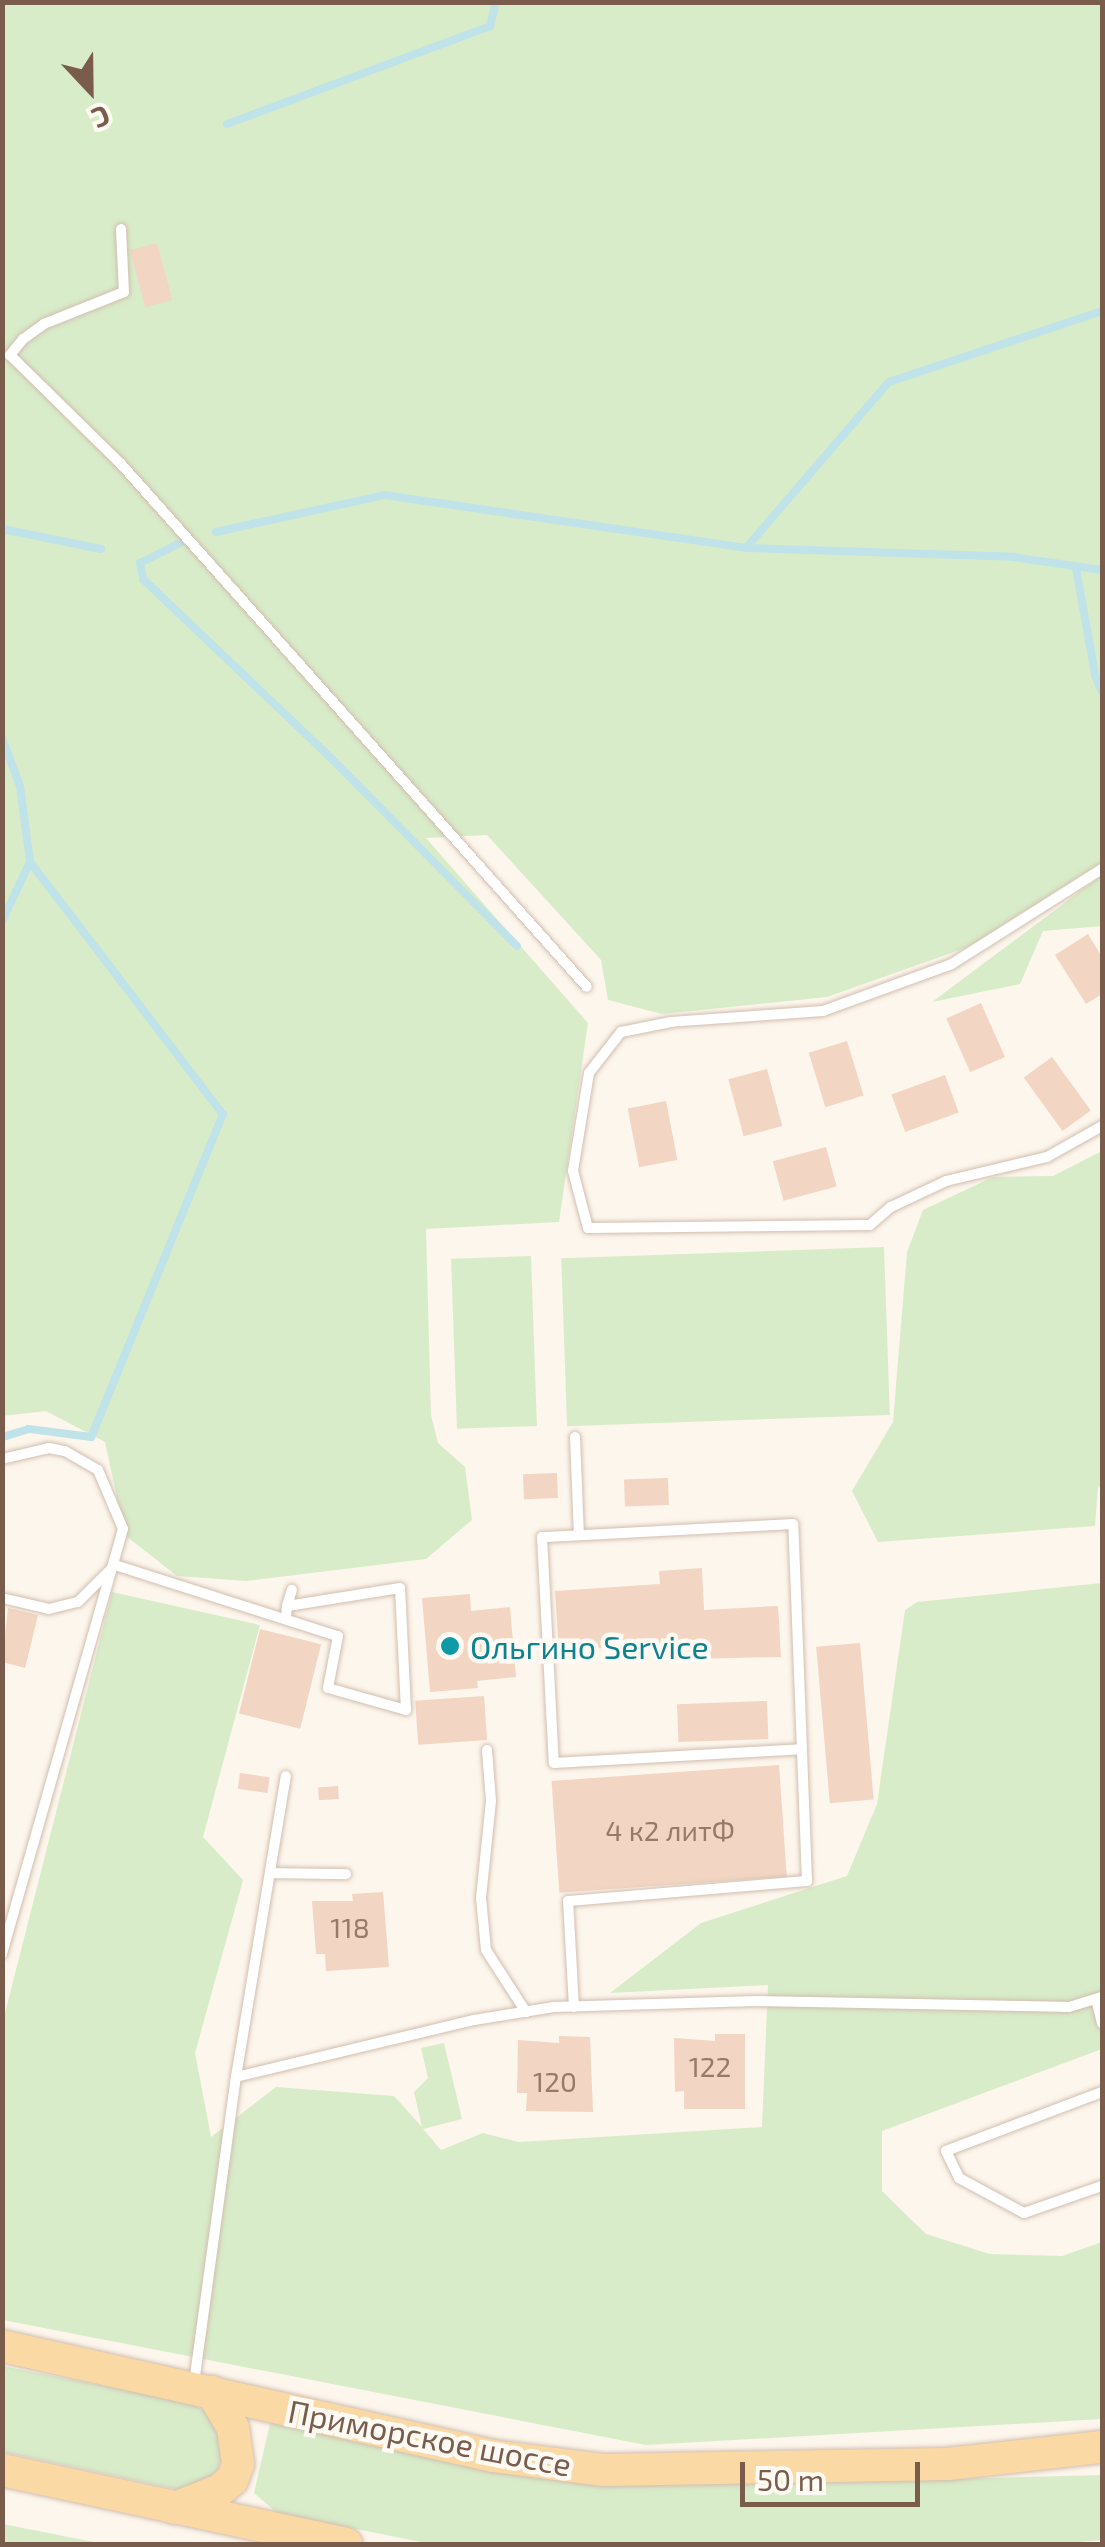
<!DOCTYPE html>
<html>
<head>
<meta charset="utf-8">
<style>
  body { margin:0 }
  #map { position:relative; width:1105px; height:2547px; overflow:hidden; background:#fdf6ec; font-family:"Exo 2",sans-serif }
  div>[style] { position:absolute }
  .green>* { inset:0; background:#d8ecc9; transform-origin:0 0 }
  .stream>* { height:8px; margin:-4px; padding:0 4px; transform-origin:4px; border-radius:4px; background:#bfe3e8 }
  .building>* { inset:0; background:#f3d5c3; transform-origin:0 0 }
  .roads { filter:drop-shadow(0 0 2px #d1beb0) drop-shadow(0 0 2px #d1beb0) }
  .service>* { height:10px; margin:-5px; padding:0 5px; transform-origin:5px; border-radius:5px; background:#fff }
  .primary>* { height:32px; margin:-16px; padding:0 16px; transform-origin:16px; border-radius:16px; background:#fbd9a5 }
  .dots>* { width:28px; height:28px; translate:-50% -50%; box-sizing:border-box; border:5px solid #fffaf3; border-radius:50% }
  span { translate:-50% -50%; white-space:nowrap; text-align:center; line-height:1.15; -webkit-text-stroke:9px #fffaf3; paint-order:stroke }
  .number-label { font-size:28px; color:#987a6a }
  .number-label span { -webkit-text-stroke-width:0 }
  .culture-label { font-size:32px; color:#0d838f }
  .left { translate:0 -50%; text-align:left }
  .street-label { font-size:32px; color:#7a5c4d }
  .frame { position:absolute; inset:0; border:5px solid #7a5c4d; pointer-events:none }
  .north { position:absolute; left:40px; top:40px; width:100px; height:100px; -webkit-text-stroke:8px #fffaf3; paint-order:stroke; rotate:158deg; font-size:28px; font-weight:700; line-height:40px; text-align:center; color:#7a5c4d }
  .north::after { content:''; display:block; margin:auto; width:35px; height:45px; background:#7a5c4d; clip-path:polygon(50% 0,100% 100%,50% 72%,0 100%) }
  .scale { position:absolute; left:740px; top:2462px; width:180px; height:45px; box-sizing:border-box; border:5px solid #7a5c4d; border-top:0; padding-left:12px; font-size:30px; line-height:35px; white-space:nowrap; color:#7a5c4d; -webkit-text-stroke:8px #fffaf3; paint-order:stroke }
</style>
</head>
<body>
<div id="map">
  <div class="green">
    <div style="clip-path:polygon(3px 3px,1102px 3px,1102px 862px,968px 947px,827px 997px,662px 1014px,608px 1000px,601px 960px,487px 835px,426px 838px,588px 1023px,559px 1222px,426px 1229px,431px 1415px,438px 1443px,465px 1467px,472px 1520px,426px 1559px,246px 1581px,177px 1576px,125px 1535px,105px 1442px,46px 1411px,3px 1416px)"></div>
    <div style="clip-path:polygon(1102px 875px,1102px 926px,1043px 931px,1020px 984px,932px 1002px)"></div>
    <div style="clip-path:polygon(1102px 1151px,1102px 1484px,1098px 1488px,1095px 1526px,878px 1542px,852px 1491px,893px 1422px,907px 1252px,923px 1210px,993px 1177px,1053px 1176px)"></div>
    <div style="left:884px;top:1247px;width:168px;height:323px;rotate:88deg"></div>
    <div style="left:531px;top:1256px;width:170px;height:80px;rotate:88deg"></div>
    <div style="clip-path:polygon(1102px 1583px,1102px 2049px,882px 2131px,882px 2191px,926px 2234px,990px 2254px,1062px 2256px,1102px 2242px,1102px 2419px,646px 2445px,3px 2320px,3px 2021px,112px 1592px,260px 1625px,203px 1837px,243px 1880px,195px 2053px,211px 2137px,276px 2087px,394px 2096px,422px 2127px,414px 2092px,428px 2078px,421px 2048px,444px 2043px,462px 2119px,423px 2129px,441px 2150px,483px 2133px,519px 2142px,762px 2127px,768px 1985px,610px 1993px,701px 1923px,847px 1876px,877px 1804px,905px 1610px,917px 1602px)"></div>
    <div style="clip-path:polygon(2px 2366px,191px 2403px,206px 2412px,219px 2433px,222px 2458px,217px 2470px,207px 2481px,180px 2490px,3px 2452px)"></div>
    <div style="clip-path:polygon(271px 2419px,430px 2455px,880px 2481px,1102px 2475px,1102px 2540px,1051px 2544px,431px 2544px,277px 2513px,254px 2493px)"></div>
    <div style="clip-path:polygon(3px 2524px,104px 2544px,3px 2544px)"></div>
  </div>
  <div class="stream">
    <div style="left:227px;top:124px;width:281px;rotate:-20.4deg"></div>
    <div style="left:490px;top:26px;width:25px;rotate:-76deg"></div>
    <div style="left:2px;top:529px;width:101px;rotate:11.4deg"></div>
    <div style="left:216px;top:532px;width:172px;rotate:-12.4deg"></div>
    <div style="left:384px;top:495px;width:366px;rotate:8.3deg"></div>
    <div style="left:746px;top:548px;width:267px;rotate:1.9deg"></div>
    <div style="left:1013px;top:557px;width:90px;rotate:8.3deg"></div>
    <div style="left:182px;top:542px;width:47px;rotate:153.4deg"></div>
    <div style="left:140px;top:563px;width:16px;rotate:79deg"></div>
    <div style="left:143px;top:579px;width:261px;rotate:43.6deg"></div>
    <div style="left:332px;top:759px;width:263px;rotate:45.3deg"></div>
    <div style="left:746px;top:548px;width:219px;rotate:-49.3deg"></div>
    <div style="left:889px;top:382px;width:225px;rotate:-18.4deg"></div>
    <div style="left:1076px;top:568px;width:109px;rotate:79.9deg"></div>
    <div style="left:1095px;top:675px;width:18px;rotate:68deg"></div>
    <div style="left:2px;top:738px;width:51px;rotate:69.4deg"></div>
    <div style="left:20px;top:786px;width:77px;rotate:82.5deg"></div>
    <div style="left:30px;top:862px;width:317px;rotate:52.6deg"></div>
    <div style="left:223px;top:1114px;width:349px;rotate:112.2deg"></div>
    <div style="left:91px;top:1437px;width:63px;rotate:-172.6deg"></div>
    <div style="left:29px;top:1429px;width:28px;rotate:163deg"></div>
    <div style="left:2px;top:921px;width:65px;rotate:-64.6deg"></div>
  </div>
  <div class="building">
    <div style="left:157px;top:243px;width:59px;height:28px;rotate:75deg"></div>
    <div style="clip-path:polygon(1088px 934px,1102px 957px,1102px 994px,1086px 1004px,1055px 955px)"></div>
    <div style="left:981px;top:1003px;width:59px;height:38px;rotate:66deg"></div>
    <div style="left:847px;top:1041px;width:57px;height:40px;rotate:73deg"></div>
    <div style="left:1052px;top:1057px;width:66px;height:35px;rotate:54deg"></div>
    <div style="left:767px;top:1069px;width:59px;height:40px;rotate:75deg"></div>
    <div style="left:945px;top:1075px;width:40px;height:57px;rotate:70deg"></div>
    <div style="left:666px;top:1101px;width:60px;height:39px;rotate:79deg"></div>
    <div style="left:826px;top:1147px;width:41px;height:55px;rotate:75deg"></div>
    <div style="left:557px;top:1473px;width:25px;height:34px;rotate:88deg"></div>
    <div style="left:668px;top:1478px;width:27px;height:44px;rotate:88deg"></div>
    <div style="clip-path:polygon(702px 1568px,704px 1610px,778px 1606px,781px 1657px,689px 1659px,688px 1642px,559px 1651px,555px 1591px,660px 1584px,659px 1571px)"></div>
    <div style="clip-path:polygon(470px 1594px,471px 1611px,510px 1607px,516px 1677px,477px 1681px,478px 1688px,430px 1692px,422px 1598px)"></div>
    <div style="clip-path:polygon(8px 1608px,38px 1615px,25px 1668px,2px 1662px)"></div>
    <div style="left:260px;top:1629px;width:63px;height:87px;rotate:14deg"></div>
    <div style="left:860px;top:1643px;width:157px;height:44px;rotate:85deg"></div>
    <div style="left:484px;top:1696px;width:44px;height:69px;rotate:86deg"></div>
    <div style="left:767px;top:1701px;width:38px;height:90px;rotate:88deg"></div>
    <div style="left:779px;top:1765px;width:112px;height:228px;rotate:86deg"></div>
    <div style="left:240px;top:1773px;width:30px;height:16px;rotate:8deg"></div>
    <div style="left:338px;top:1786px;width:13px;height:20px;rotate:86deg"></div>
    <div style="clip-path:polygon(383px 1892px,389px 1967px,326px 1971px,325px 1954px,316px 1954px,312px 1901px,353px 1901px,352px 1894px)"></div>
    <div style="clip-path:polygon(715px 2034px,745px 2034px,745px 2109px,684px 2109px,684px 2091px,675px 2092px,674px 2038px,715px 2041px)"></div>
    <div style="clip-path:polygon(559px 2036px,590px 2037px,593px 2112px,526px 2111px,527px 2093px,517px 2093px,518px 2040px,559px 2043px)"></div>
  </div>
  <div class="roads">
    <div class="service">
      <div style="left:121px;top:229px;width:63px;rotate:87.3deg"></div>
      <div style="left:124px;top:292px;width:86px;rotate:158.2deg"></div>
      <div style="left:44px;top:324px;width:26px;rotate:144deg"></div>
      <div style="left:23px;top:339px;width:21px;rotate:129deg"></div>
      <div style="left:10px;top:355px;width:156px;rotate:44.5deg"></div>
      <div style="left:121px;top:464px;width:700px;rotate:48.3deg"></div>
      <div style="left:1102px;top:869px;width:178px;rotate:147.7deg"></div>
      <div style="left:952px;top:964px;width:137px;rotate:160deg"></div>
      <div style="left:823px;top:1011px;width:152px;rotate:175.9deg"></div>
      <div style="left:671px;top:1022px;width:51px;rotate:168.7deg"></div>
      <div style="left:621px;top:1032px;width:52px;rotate:128deg"></div>
      <div style="left:589px;top:1073px;width:99px;rotate:99.3deg"></div>
      <div style="left:573px;top:1171px;width:59px;rotate:75.3deg"></div>
      <div style="left:588px;top:1228px;width:282px;rotate:-0.6deg"></div>
      <div style="left:870px;top:1225px;width:28px;rotate:-41deg"></div>
      <div style="left:891px;top:1207px;width:61px;rotate:-25.3deg"></div>
      <div style="left:946px;top:1181px;width:104px;rotate:-13.4deg"></div>
      <div style="left:1047px;top:1157px;width:63px;rotate:-29.4deg"></div>
      <div style="left:575px;top:1437px;width:98px;rotate:87.7deg"></div>
      <div style="left:2px;top:1459px;width:48px;rotate:-13.2deg"></div>
      <div style="left:49px;top:1448px;width:16px;rotate:11deg"></div>
      <div style="left:65px;top:1451px;width:38px;rotate:30deg"></div>
      <div style="left:98px;top:1470px;width:64px;rotate:67deg"></div>
      <div style="left:123px;top:1529px;width:442px;rotate:105.9deg"></div>
      <div style="left:115px;top:1565px;width:234px;rotate:17.7deg"></div>
      <div style="left:338px;top:1636px;width:53px;rotate:100.9deg"></div>
      <div style="left:328px;top:1688px;width:81px;rotate:15.8deg"></div>
      <div style="left:406px;top:1710px;width:122px;rotate:-92.8deg"></div>
      <div style="left:400px;top:1588px;width:114px;rotate:170.9deg"></div>
      <div style="left:287px;top:1606px;width:11px;rotate:95deg"></div>
      <div style="left:2px;top:1598px;width:48px;rotate:13.2deg"></div>
      <div style="left:49px;top:1609px;width:30px;rotate:-14deg"></div>
      <div style="left:78px;top:1602px;width:51px;rotate:-45deg"></div>
      <div style="left:287px;top:1606px;width:17px;rotate:-73deg"></div>
      <div style="left:487px;top:1750px;width:51px;rotate:85.5deg"></div>
      <div style="left:491px;top:1801px;width:98px;rotate:95.9deg"></div>
      <div style="left:481px;top:1898px;width:52px;rotate:84.5deg"></div>
      <div style="left:486px;top:1950px;width:74px;rotate:57.2deg"></div>
      <div style="left:270px;top:1873px;width:76px;rotate:0.8deg"></div>
      <div style="left:1096px;top:1999px;width:25px;rotate:76deg"></div>
      <div style="left:574px;top:2007px;width:106px;rotate:-93.2deg"></div>
      <div style="left:568px;top:1901px;width:240px;rotate:-4.8deg"></div>
      <div style="left:807px;top:1881px;width:357px;rotate:-92.2deg"></div>
      <div style="left:793px;top:1524px;width:251px;rotate:177deg"></div>
      <div style="left:542px;top:1537px;width:226px;rotate:87deg"></div>
      <div style="left:554px;top:1763px;width:247px;rotate:-3.2deg"></div>
      <div style="left:236px;top:2077px;width:245px;rotate:-13.5deg"></div>
      <div style="left:474px;top:2020px;width:81px;rotate:-9.2deg"></div>
      <div style="left:554px;top:2007px;width:202px;rotate:-1.7deg"></div>
      <div style="left:756px;top:2001px;width:313px;rotate:1.1deg"></div>
      <div style="left:1069px;top:2007px;width:34px;rotate:-17deg"></div>
      <div style="left:1102px;top:2092px;width:167px;rotate:159.3deg"></div>
      <div style="left:946px;top:2151px;width:30px;rotate:64deg"></div>
      <div style="left:959px;top:2178px;width:74px;rotate:28.3deg"></div>
      <div style="left:1024px;top:2213px;width:83px;rotate:-19.1deg"></div>
      <div style="left:194px;top:2383px;width:309px;rotate:-82.2deg"></div>
      <div style="left:236px;top:2077px;width:305px;rotate:-80.6deg"></div>
    </div>
    <div class="primary">
      <div style="left:2px;top:2346px;width:503px;rotate:12.63deg"></div>
      <div style="left:493px;top:2456px;width:112px;rotate:7.2deg"></div>
      <div style="left:604px;top:2470px;width:343px;rotate:-1deg"></div>
      <div style="left:947px;top:2464px;width:156px;rotate:-6.3deg"></div>
      <div style="left:2px;top:2470px;width:352px;rotate:12.1deg"></div>
      <div style="left:175px;top:2508px;width:48px;rotate:-21.8deg"></div>
      <div style="left:220px;top:2490px;width:16px;rotate:-40deg"></div>
      <div style="left:232px;top:2480px;width:17px;rotate:-69deg"></div>
      <div style="left:238px;top:2464px;width:36px;rotate:-98deg"></div>
      <div style="left:233px;top:2428px;width:42px;rotate:-120.3deg"></div>
    </div>
  </div>
  <div class="dots">
    <div style="left:450px;top:1646px;background:#0f9aa8"></div>
  </div>
  <div class="number-label">
    <span style="left:670px;top:1830px">4 к2 литФ</span>
    <span style="left:350px;top:1927px">118</span>
    <span style="left:710px;top:2066px">122</span>
    <span style="left:555px;top:2081px">120</span>
  </div>
  <div class="culture-label">
    <span class="left" style="left:470px;top:1646px">Ольгино Service</span>
  </div>
  <div class="street-label">
    <span style="left:430px;top:2437px;rotate:11deg">Приморское шоссе</span>
  </div>
  <div class="frame"></div>
  <div class="north">С</div>
  <div class="scale">50 m</div>
</div>
</body>
</html>
